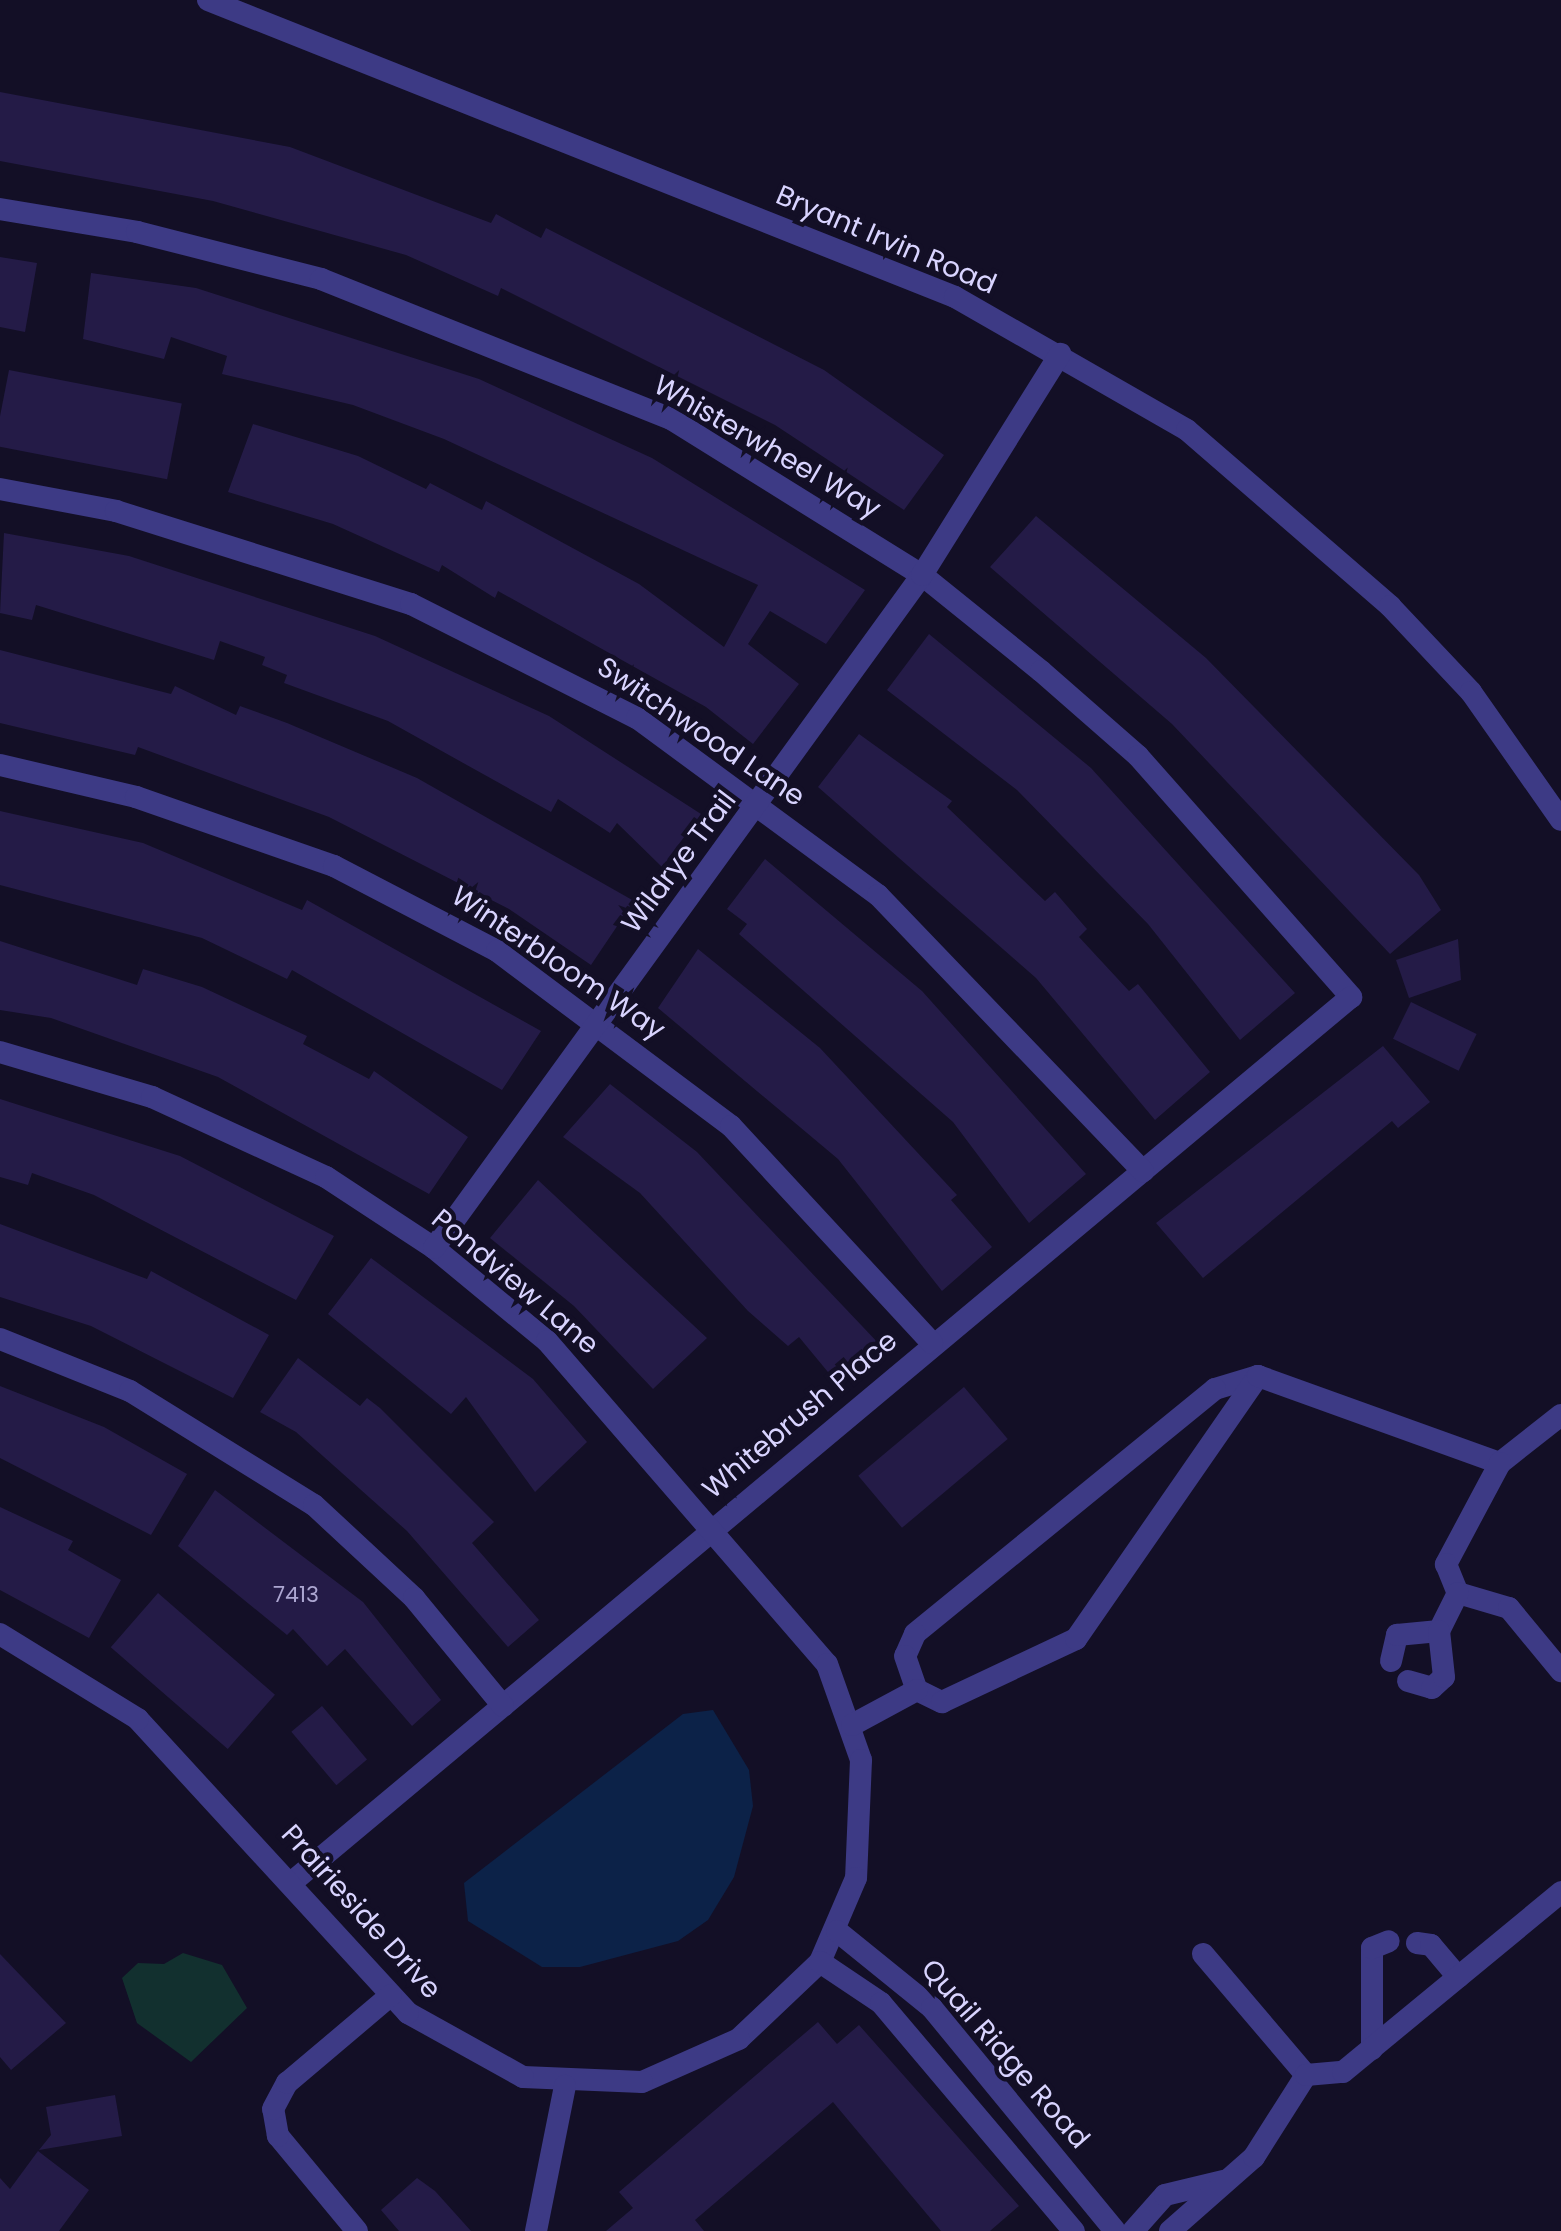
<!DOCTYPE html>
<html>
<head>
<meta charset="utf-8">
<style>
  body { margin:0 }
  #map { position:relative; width:1561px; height:2231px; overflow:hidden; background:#130f26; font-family:Poppins,sans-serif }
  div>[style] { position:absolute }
  .green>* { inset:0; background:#12302f }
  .water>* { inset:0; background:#0c2248 }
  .building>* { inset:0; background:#241b47; transform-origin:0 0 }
  .minor>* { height:22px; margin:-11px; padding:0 11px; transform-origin:11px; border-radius:11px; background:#3d3a85 }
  span { translate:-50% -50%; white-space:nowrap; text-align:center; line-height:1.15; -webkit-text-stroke:9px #130f26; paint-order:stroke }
  .number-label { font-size:22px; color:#aca6d1 }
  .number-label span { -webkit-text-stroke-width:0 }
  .street-label { font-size:28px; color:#d9d4ff }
</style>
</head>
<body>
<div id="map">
  <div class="green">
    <div style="clip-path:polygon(183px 1953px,222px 1965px,247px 2008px,191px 2062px,137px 2023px,122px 1978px,138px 1963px,164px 1964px)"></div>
  </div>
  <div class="water">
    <div style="clip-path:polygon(713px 1710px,749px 1770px,753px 1806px,734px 1877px,708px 1920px,678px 1941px,580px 1967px,542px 1967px,468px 1921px,464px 1883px,683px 1714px)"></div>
  </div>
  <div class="building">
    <div style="clip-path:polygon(0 92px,290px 147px,491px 223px,496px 214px,541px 238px,546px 228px,824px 370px,944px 455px,904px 510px,775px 425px,501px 288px,498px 296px,406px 255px,213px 201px,0 161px)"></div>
    <div style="clip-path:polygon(0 257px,37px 263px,25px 332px,0 327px)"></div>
    <div style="clip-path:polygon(91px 273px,196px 288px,479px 379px,652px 458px,865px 590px,826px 644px,770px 611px,748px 644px,799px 684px,753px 744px,706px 707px,498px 591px,495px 598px,442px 565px,439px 572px,333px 524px,228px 492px,253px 424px,358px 456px,426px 489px,430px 483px,482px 510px,486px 501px,639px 584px,724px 647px,758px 585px,444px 439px,353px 405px,222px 374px,227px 356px,171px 337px,164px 359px,83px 339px)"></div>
    <div style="left:9px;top:370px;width:176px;height:77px;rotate:11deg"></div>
    <div style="clip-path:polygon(1036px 516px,1206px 658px,1419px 875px,1441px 910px,1390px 954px,1172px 724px,990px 567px)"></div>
    <div style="clip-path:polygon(4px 533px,129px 556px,375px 636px,549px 716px,701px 814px,662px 867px,617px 823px,610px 833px,558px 799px,551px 812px,388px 721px,284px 683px,287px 675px,262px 665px,265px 657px,220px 641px,214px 660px,36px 605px,32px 620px,0 613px)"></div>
    <div style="clip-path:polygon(929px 634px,1091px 768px,1295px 993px,1240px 1040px,1148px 924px,1017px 790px,887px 690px)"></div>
    <div style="clip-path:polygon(0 650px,171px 694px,175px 686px,236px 715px,240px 706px,287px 723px,417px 778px,634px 901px,591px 965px,509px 909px,329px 817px,138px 747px,135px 755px,0 723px)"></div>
    <div style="clip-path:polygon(859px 734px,952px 801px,947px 807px,1045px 901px,1055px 892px,1087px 929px,1079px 937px,1129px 991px,1138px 984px,1210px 1072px,1155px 1120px,1036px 978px,818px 787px)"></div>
    <div style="clip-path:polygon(0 811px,143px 843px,302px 910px,307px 900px,541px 1031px,502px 1090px,292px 970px,287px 979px,202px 938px,0 885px)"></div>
    <div style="clip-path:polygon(765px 859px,922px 991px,1086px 1174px,1029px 1223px,953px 1122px,739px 934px,747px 924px,727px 909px)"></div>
    <div style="clip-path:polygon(1458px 939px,1461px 980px,1409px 998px,1396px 960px)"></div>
    <div style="clip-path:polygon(0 941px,137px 985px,143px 969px,202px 987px,307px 1036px,303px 1044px,369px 1079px,374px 1071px,468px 1137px,429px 1194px,218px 1077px,51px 1018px,0 1010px)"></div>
    <div style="clip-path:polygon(698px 949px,820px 1048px,957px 1195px,951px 1200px,992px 1247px,942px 1291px,838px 1159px,658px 1008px)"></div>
    <div style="left:1411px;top:1002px;width:73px;height:41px;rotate:26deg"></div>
    <div style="clip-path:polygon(1383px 1046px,1430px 1102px,1398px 1128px,1392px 1121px,1203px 1278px,1156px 1223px)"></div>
    <div style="clip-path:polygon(610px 1084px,697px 1152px,881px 1346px,837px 1383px,799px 1337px,788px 1346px,748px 1311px,640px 1193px,563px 1137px)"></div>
    <div style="clip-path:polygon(0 1099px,180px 1156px,334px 1236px,296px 1300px,94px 1195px,32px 1173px,28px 1185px,0 1177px)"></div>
    <div style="clip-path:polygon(538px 1180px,707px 1338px,653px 1389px,574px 1306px,490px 1238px)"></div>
    <div style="clip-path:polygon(0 1224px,147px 1279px,151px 1271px,269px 1335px,233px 1398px,91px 1326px,0 1297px)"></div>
    <div style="clip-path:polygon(371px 1258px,533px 1379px,587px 1442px,535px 1492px,466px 1397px,451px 1414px,328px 1314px)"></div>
    <div style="clip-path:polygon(298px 1358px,360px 1406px,367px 1398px,380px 1408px,494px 1522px,472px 1543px,539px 1620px,508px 1647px,407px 1531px,296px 1432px,260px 1412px)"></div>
    <div style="clip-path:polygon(0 1386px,104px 1427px,187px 1474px,151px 1535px,0 1458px)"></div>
    <div style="left:964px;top:1387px;width:68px;height:138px;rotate:50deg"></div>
    <div style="clip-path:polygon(215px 1490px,363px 1602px,441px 1700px,412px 1726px,345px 1649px,327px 1666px,293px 1629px,287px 1635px,178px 1546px)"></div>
    <div style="clip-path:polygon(0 1507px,73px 1541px,68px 1550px,121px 1580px,89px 1638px,0 1590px)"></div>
    <div style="left:158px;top:1593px;width:155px;height:72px;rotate:41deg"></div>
    <div style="left:322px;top:1706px;width:70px;height:40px;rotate:50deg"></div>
    <div style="clip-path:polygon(0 1954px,66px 2023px,11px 2070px,0 2057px)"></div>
    <div style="clip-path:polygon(818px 2022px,837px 2044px,859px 2025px,1019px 2206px,990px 2231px,941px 2231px,833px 2102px,695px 2220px,704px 2231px,606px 2231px,633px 2208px,619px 2192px)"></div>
    <div style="clip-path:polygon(115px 2095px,122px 2136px,39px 2150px,51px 2135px,46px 2107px)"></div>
    <div style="clip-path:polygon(38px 2151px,89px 2190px,59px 2231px,0 2231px,0 2178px,10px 2189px)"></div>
    <div style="clip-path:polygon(417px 2178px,435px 2191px,471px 2231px,399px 2231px,381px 2210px)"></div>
  </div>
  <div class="minor">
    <div style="left:208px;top:0;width:804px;rotate:21.68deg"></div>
    <div style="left:955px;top:297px;width:267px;rotate:29.8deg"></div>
    <div style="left:1187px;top:430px;width:269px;rotate:40.9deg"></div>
    <div style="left:1390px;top:606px;width:118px;rotate:46.7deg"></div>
    <div style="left:1471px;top:692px;width:156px;rotate:54.9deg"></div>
    <div style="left:0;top:209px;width:139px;rotate:9.5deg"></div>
    <div style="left:137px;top:232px;width:190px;rotate:14.3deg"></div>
    <div style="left:321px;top:279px;width:377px;rotate:21.8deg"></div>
    <div style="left:671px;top:419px;width:296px;rotate:31.9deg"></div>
    <div style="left:922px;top:575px;width:153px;rotate:38.9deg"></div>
    <div style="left:1041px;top:671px;width:129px;rotate:41.2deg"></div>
    <div style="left:1138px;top:756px;width:322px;rotate:48.5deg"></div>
    <div style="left:1351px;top:997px;width:1382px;rotate:140.11deg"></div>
    <div style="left:0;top:489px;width:118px;rotate:10.7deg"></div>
    <div style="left:116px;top:511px;width:309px;rotate:17.5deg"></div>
    <div style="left:411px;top:604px;width:253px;rotate:26.8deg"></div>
    <div style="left:637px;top:718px;width:299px;rotate:36.3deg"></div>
    <div style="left:878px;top:895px;width:383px;rotate:46.2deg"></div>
    <div style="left:0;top:765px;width:140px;rotate:13.2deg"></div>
    <div style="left:136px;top:797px;width:210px;rotate:19.2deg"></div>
    <div style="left:334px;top:866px;width:184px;rotate:27.5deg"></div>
    <div style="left:497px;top:951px;width:292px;rotate:36.8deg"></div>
    <div style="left:731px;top:1126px;width:296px;rotate:47.2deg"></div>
    <div style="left:0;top:1052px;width:159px;rotate:16.5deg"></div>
    <div style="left:152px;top:1097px;width:192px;rotate:24.7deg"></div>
    <div style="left:326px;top:1177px;width:129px;rotate:33.3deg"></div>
    <div style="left:434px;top:1248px;width:146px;rotate:39.5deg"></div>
    <div style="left:547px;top:1341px;width:427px;rotate:49.1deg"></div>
    <div style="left:827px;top:1664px;width:102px;rotate:70.5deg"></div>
    <div style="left:861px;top:1760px;width:118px;rotate:92.4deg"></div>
    <div style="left:856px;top:1878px;width:91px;rotate:113.2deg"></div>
    <div style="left:820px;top:1962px;width:112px;rotate:136.5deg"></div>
    <div style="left:739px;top:2039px;width:106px;rotate:156.1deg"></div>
    <div style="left:642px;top:2082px;width:119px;rotate:-177.6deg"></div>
    <div style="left:523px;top:2077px;width:132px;rotate:-150.9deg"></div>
    <div style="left:408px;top:2013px;width:399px;rotate:-132.6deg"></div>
    <div style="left:138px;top:1719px;width:162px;rotate:-148.4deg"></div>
    <div style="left:434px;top:1248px;width:831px;rotate:-54.05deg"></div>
    <div style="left:922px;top:575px;width:261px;rotate:-58deg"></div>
    <div style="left:0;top:1339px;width:140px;rotate:21.8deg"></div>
    <div style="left:130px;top:1391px;width:216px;rotate:31.8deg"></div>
    <div style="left:314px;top:1505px;width:137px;rotate:42.9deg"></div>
    <div style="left:414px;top:1598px;width:140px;rotate:50.5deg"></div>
    <div style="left:1258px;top:1376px;width:45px;rotate:163.2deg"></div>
    <div style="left:1215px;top:1389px;width:387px;rotate:140.8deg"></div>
    <div style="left:915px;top:1634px;width:24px;rotate:114deg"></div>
    <div style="left:905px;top:1656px;width:36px;rotate:71deg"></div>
    <div style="left:917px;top:1690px;width:28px;rotate:26deg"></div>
    <div style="left:942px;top:1702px;width:148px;rotate:-25.2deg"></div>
    <div style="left:1076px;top:1639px;width:320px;rotate:-55.3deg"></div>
    <div style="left:1258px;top:1376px;width:257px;rotate:19.8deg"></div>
    <div style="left:1561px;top:1415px;width:78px;rotate:141.8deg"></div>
    <div style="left:1500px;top:1463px;width:115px;rotate:118.1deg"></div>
    <div style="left:1446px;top:1564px;width:31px;rotate:68deg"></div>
    <div style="left:1458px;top:1593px;width:53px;rotate:16.4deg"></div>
    <div style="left:1509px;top:1608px;width:82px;rotate:50.5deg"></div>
    <div style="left:1391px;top:1661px;width:27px;rotate:-77deg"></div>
    <div style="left:1397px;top:1635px;width:42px;rotate:-5.4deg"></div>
    <div style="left:1439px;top:1631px;width:42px;rotate:-63.4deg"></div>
    <div style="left:1408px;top:1681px;width:25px;rotate:16deg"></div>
    <div style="left:1432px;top:1688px;width:16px;rotate:-43deg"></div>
    <div style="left:1444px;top:1677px;width:46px;rotate:-96.2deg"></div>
    <div style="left:852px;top:1725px;width:74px;rotate:-28.3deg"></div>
    <div style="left:837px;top:1931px;width:122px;rotate:39deg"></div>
    <div style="left:932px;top:2008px;width:288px;rotate:50.6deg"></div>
    <div style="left:1417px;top:1943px;width:14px;rotate:8deg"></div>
    <div style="left:1431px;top:1945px;width:42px;rotate:49.8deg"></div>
    <div style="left:1203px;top:1954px;width:159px;rotate:49.6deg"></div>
    <div style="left:820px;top:1962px;width:73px;rotate:33.9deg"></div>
    <div style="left:881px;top:2003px;width:299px;rotate:49.8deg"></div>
    <div style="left:1372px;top:2049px;width:101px;rotate:-90deg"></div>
    <div style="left:1372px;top:1948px;width:18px;rotate:-22deg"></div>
    <div style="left:357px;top:2231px;width:124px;rotate:-129.7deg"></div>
    <div style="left:278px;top:2136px;width:27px;rotate:-100deg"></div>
    <div style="left:273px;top:2109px;width:30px;rotate:-62deg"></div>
    <div style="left:287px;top:2083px;width:136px;rotate:-40.2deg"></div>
    <div style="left:536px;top:2231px;width:148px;rotate:-78.7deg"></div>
    <div style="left:1133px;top:2231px;width:48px;rotate:-48.4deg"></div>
    <div style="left:1165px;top:2195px;width:60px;rotate:-13.6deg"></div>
    <div style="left:1170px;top:2231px;width:112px;rotate:-41.4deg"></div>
    <div style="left:1254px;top:2157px;width:97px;rotate:-57.6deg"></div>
    <div style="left:1306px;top:2075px;width:37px;rotate:-5deg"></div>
    <div style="left:1343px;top:2072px;width:283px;rotate:-39.5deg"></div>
  </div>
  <div class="number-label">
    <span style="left:296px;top:1595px">7413</span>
  </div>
  <div class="street-label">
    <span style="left:886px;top:240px;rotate:23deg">Bryant Irvin Road</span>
    <span style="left:767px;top:447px;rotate:30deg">Whisterwheel Way</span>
    <span style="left:701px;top:732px;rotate:34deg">Switchwood Lane</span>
    <span style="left:679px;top:862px;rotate:-53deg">Wildrye Trail</span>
    <span style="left:558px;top:963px;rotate:34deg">Winterbloom Way</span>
    <span style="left:515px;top:1282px;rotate:40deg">Pondview Lane</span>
    <span style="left:800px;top:1415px;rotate:-40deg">Whitebrush Place</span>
    <span style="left:361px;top:1912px;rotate:48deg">Prairieside Drive</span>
    <span style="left:1005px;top:2054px;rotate:49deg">Quail Ridge Road</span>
  </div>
</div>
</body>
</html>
